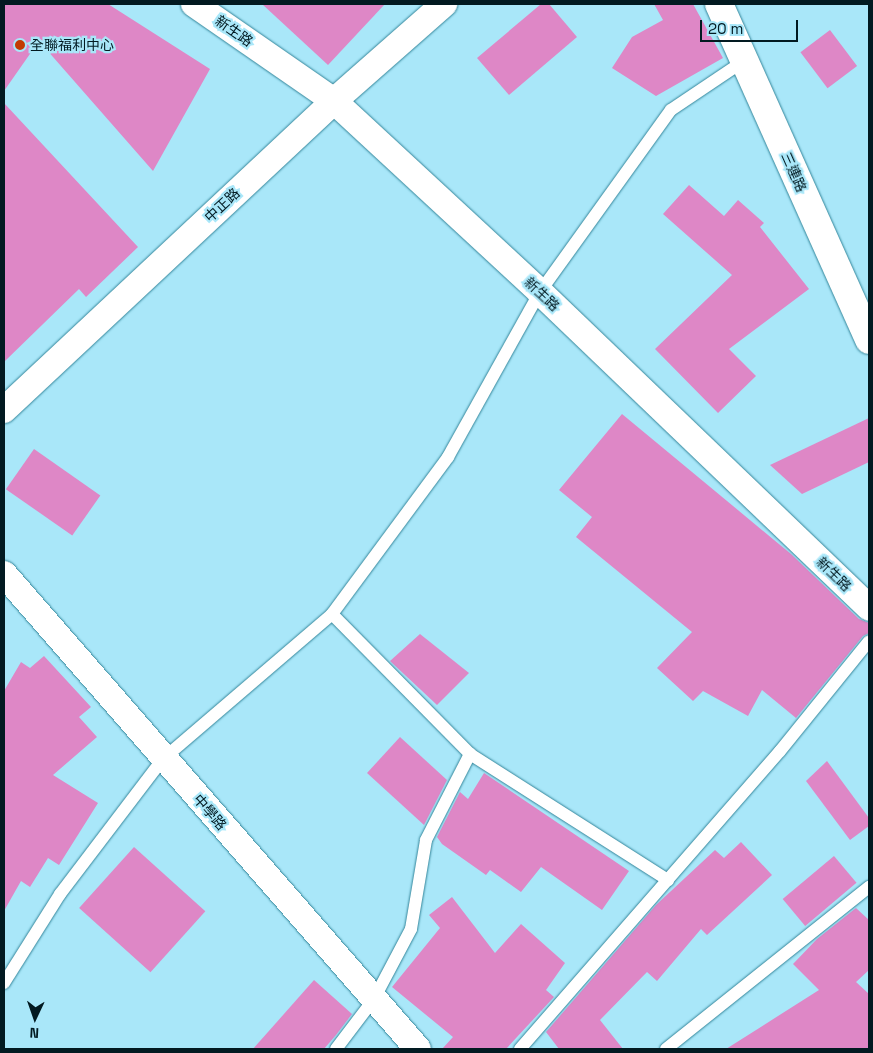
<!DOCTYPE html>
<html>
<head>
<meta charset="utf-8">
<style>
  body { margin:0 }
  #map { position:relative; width:873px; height:1053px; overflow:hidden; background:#a9e7f9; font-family:"Space Grotesk","Noto Sans TC",sans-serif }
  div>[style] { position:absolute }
  .building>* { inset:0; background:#de87c6; transform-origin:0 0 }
  .roads { filter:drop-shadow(0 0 1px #33859a) drop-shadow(0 0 1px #33859a) }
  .lane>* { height:12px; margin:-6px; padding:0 6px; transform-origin:6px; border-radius:6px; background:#fff }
  .street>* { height:26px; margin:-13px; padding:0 13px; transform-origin:13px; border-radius:13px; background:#fff }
  .secondary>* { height:28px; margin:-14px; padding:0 14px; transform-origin:14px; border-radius:14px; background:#fff }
  .dots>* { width:14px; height:14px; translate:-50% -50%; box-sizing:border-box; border:2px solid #a9e7f9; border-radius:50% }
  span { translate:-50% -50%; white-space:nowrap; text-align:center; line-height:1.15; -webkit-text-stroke:4.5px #a9e7f9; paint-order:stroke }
  .street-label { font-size:14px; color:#021a21 }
  .poi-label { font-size:14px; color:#021a21 }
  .left { translate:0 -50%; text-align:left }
  .frame { position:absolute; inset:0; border:5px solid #021a21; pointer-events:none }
  .north { position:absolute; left:10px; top:993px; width:50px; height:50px; -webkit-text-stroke:4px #a9e7f9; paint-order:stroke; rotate:183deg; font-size:14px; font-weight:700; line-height:20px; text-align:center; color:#021a21 }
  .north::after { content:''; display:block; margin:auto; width:18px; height:22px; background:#021a21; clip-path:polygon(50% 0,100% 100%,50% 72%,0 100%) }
  .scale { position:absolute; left:700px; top:20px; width:98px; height:22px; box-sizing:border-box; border:2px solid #021a21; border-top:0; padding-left:6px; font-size:15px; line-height:18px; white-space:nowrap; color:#021a21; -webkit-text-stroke:4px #a9e7f9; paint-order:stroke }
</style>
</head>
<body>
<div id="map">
  <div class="building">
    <div style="clip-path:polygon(4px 4px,108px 4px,210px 69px,153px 171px,39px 41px,4px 91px)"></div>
    <div style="clip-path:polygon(262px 4px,385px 4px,328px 65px)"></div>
    <div style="clip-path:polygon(541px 4px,549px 4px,577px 37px,509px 95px,477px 58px)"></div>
    <div style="clip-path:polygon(654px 4px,693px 4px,723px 58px,656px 96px,612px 68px,632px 37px,663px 20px)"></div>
    <div style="left:830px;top:30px;width:45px;height:37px;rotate:53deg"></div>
    <div style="clip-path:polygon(4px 103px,138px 247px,86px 297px,79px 289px,4px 362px)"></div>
    <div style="clip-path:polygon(689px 185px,724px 216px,738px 200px,764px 223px,760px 227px,809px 289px,729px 349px,756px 376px,718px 413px,655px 349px,732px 275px,663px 214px)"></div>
    <div style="clip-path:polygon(622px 414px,791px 554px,859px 619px,869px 623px,869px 633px,863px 636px,796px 718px,762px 690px,748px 716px,703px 691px,693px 701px,657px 668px,692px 632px,576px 537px,592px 517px,559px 490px)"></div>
    <div style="clip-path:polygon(869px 418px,869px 462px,802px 494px,770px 465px)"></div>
    <div style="left:34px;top:449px;width:81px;height:49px;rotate:35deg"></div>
    <div style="clip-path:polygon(420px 634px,469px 673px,437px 705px,390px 661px)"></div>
    <div style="clip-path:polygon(44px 656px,91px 707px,79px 717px,97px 737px,53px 775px,98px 803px,59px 865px,48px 858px,30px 887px,21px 881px,4px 911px,4px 691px,21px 662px,30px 668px)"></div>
    <div style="clip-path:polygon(400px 737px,447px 780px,424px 825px,367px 773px)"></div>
    <div style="clip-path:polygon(827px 761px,869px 818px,869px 826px,850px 840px,806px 781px)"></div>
    <div style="clip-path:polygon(484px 773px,629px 871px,602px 910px,541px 867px,521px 892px,490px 870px,486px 875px,442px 844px,437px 837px,460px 792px,468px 799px)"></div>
    <div style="clip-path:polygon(741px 842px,772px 875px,707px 935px,701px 929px,657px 981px,647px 972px,600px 1020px,623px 1049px,559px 1049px,546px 1032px,656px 905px,715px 850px,724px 858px)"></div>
    <div style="left:134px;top:847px;width:96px;height:82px;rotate:42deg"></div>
    <div style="left:834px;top:856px;width:35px;height:67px;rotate:50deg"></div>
    <div style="clip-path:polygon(452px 897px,495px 953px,521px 924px,565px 963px,546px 990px,554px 997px,506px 1049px,442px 1049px,453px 1037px,392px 987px,440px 928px,429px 915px)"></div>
    <div style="clip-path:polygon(856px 908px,869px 920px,869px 970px,856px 982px,869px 994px,869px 1049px,726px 1049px,819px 990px,793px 964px,817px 939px)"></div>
    <div style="clip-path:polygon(314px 980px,352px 1014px,336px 1035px,324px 1049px,253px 1049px)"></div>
  </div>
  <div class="roads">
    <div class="lane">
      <div style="left:332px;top:614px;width:197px;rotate:45.4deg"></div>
      <div style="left:470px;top:754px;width:235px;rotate:32.5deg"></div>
      <div style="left:4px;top:983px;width:105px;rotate:-57.8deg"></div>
      <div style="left:60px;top:894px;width:170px;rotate:-52.7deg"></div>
      <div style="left:163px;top:759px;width:223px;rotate:-40.6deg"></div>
      <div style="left:332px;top:614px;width:195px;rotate:-53.5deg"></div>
      <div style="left:448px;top:457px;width:189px;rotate:-60.9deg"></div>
      <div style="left:540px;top:292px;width:224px;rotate:-54.3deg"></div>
      <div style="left:671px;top:110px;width:88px;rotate:-33.9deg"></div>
      <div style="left:336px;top:1049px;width:63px;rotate:-52.8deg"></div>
      <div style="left:374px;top:999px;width:79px;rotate:-62.1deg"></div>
      <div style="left:411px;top:929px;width:90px;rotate:-80.4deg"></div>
      <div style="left:426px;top:840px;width:97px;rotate:-62.9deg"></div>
      <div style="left:520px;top:1049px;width:395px;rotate:-48.9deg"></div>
      <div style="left:780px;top:751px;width:141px;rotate:-51deg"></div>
      <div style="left:666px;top:1049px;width:260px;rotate:-38.6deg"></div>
    </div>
    <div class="street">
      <div style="left:194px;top:4px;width:170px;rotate:34.7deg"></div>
      <div style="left:334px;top:101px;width:281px;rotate:42.8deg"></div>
      <div style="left:540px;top:292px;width:456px;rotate:43.8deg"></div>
      <div style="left:4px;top:410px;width:452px;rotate:-43.1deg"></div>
      <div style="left:334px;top:101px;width:147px;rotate:-41.4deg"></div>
      <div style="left:4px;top:574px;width:630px;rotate:48.93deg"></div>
    </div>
    <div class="secondary">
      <div style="left:719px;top:4px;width:368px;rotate:65.9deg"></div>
    </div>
  </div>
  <div class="dots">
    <div style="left:20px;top:45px;background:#c23b00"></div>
  </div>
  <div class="street-label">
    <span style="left:234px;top:31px;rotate:35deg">新生路</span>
    <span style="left:794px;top:172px;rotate:66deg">三連路</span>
    <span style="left:222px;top:205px;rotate:-43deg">中正路</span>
    <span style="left:542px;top:294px;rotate:43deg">新生路</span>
    <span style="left:834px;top:574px;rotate:44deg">新生路</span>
    <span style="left:210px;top:812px;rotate:49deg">中學路</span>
  </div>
  <div class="poi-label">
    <span class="left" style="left:30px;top:45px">全聯福利中心</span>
  </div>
  <div class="frame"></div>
  <div class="north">N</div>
  <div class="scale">20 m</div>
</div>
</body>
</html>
